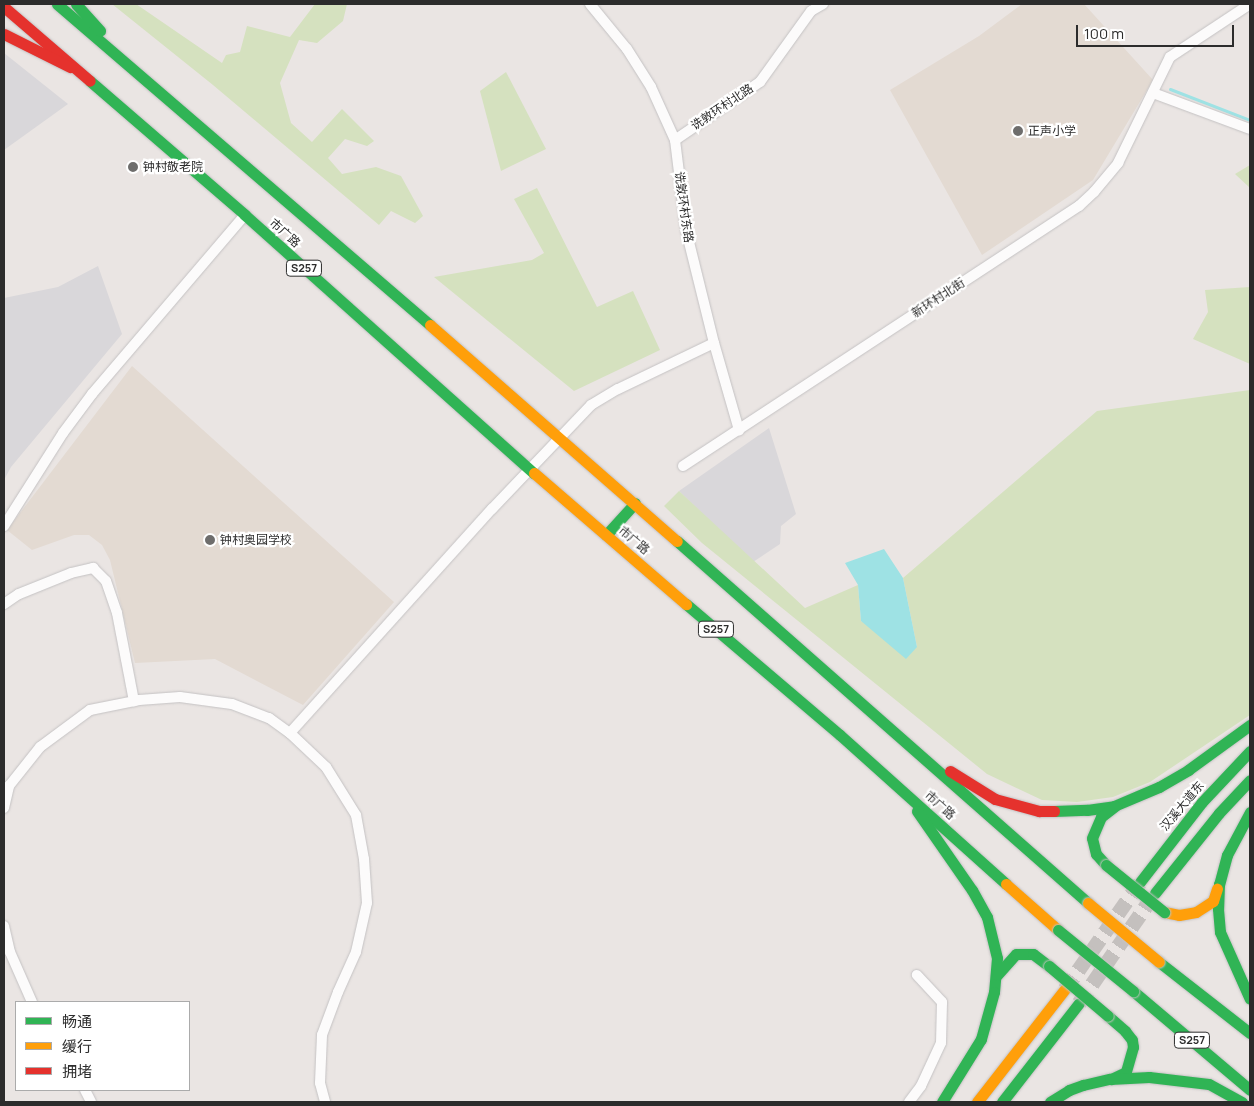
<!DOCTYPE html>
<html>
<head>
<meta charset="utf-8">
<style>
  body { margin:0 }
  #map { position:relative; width:1254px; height:1106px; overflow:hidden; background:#eae5e3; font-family:Manrope,"Noto Sans SC",sans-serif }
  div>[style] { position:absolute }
  .industrial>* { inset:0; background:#d9d7da }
  .education>* { inset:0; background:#e3dad2 }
  .green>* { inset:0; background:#d5e1bf }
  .water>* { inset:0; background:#9ee2e4 }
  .stream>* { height:3px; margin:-1.5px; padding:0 1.5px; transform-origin:1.5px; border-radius:1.5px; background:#9ee2e4 }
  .primary-tunnel>* { height:15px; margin-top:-7.5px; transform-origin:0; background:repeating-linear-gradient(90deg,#c4c0be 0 15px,transparent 0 23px) }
  .roads { filter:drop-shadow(0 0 1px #c4c2c3) drop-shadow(0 0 1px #c4c2c3) }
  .street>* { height:10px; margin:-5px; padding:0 5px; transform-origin:5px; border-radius:5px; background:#fcfbfb }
  .fast>* { height:11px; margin:-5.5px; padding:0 5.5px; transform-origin:5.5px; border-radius:5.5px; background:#30b455 }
  .slow>* { height:11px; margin:-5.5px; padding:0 5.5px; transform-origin:5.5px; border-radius:5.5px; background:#ff9f0a }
  .jam>* { height:11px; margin:-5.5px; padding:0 5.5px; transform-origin:5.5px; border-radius:5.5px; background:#e5322d }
  .bridges { filter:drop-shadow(0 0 1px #c6c3c2) drop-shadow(0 0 1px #c6c3c2) }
  .fast-bridge>* { height:11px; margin:-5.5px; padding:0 5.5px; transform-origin:5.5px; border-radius:5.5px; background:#30b455 }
  .slow-bridge>* { height:11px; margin:-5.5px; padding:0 5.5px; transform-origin:5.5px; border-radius:5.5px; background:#ff9f0a }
  .dots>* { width:14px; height:14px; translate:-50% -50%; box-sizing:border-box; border:2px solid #fff; border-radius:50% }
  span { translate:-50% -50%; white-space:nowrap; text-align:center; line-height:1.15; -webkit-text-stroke:4.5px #fff; paint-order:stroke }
  .shield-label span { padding:1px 4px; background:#fff; border:1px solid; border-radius:4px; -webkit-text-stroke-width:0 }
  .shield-label { font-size:11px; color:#2c2c2c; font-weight:700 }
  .street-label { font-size:12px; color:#2c2c2c }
  .poi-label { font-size:12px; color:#2c2c2c }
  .left { translate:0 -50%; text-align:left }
  .frame { position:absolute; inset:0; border:5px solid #2c2c2c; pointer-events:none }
  .legend { position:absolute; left:15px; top:1001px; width:175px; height:90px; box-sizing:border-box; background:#fff; border:1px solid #ababab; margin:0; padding:6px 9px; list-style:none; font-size:15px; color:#2c2c2c }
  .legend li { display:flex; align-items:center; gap:10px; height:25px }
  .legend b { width:25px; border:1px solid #ababab }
  .scale { position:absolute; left:1076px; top:25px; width:158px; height:22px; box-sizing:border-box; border:2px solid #2c2c2c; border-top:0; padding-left:6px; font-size:15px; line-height:18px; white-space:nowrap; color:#2c2c2c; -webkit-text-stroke:4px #fff; paint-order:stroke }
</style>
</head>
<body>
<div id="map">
  <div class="industrial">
    <div style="clip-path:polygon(4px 53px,68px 104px,4px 150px)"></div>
    <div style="clip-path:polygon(98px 266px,122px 334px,11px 467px,4px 480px,4px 298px,58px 287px)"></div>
    <div style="clip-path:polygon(769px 428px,796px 514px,781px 526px,780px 544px,753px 562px,679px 491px)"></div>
  </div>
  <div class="education">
    <div style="clip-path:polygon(1022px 4px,1084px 4px,1153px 80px,1093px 180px,982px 255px,890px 90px,979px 36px)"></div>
    <div style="clip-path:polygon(132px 366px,394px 602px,303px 705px,215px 659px,135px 663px,110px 560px,102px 545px,89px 535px,74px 535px,32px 550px,7px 530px)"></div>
  </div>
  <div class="green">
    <div style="clip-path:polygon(112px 4px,136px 4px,222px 63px,226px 55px,240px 52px,247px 26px,290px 37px,315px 4px,347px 4px,343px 21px,317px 43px,299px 40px,280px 83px,291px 123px,312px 142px,342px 109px,374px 141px,367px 146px,345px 139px,328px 158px,342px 174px,376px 167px,401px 176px,423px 216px,415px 223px,391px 211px,379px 225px,213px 85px)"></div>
    <div style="clip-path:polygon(506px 72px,546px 149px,501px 171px,480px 91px)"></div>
    <div style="clip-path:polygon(1250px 165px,1250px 188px,1235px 174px)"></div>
    <div style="clip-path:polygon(537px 188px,597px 307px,633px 291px,660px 350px,574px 391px,434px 277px,532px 260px,544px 253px,514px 199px)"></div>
    <div style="clip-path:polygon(1250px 287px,1250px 364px,1193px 339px,1208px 312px,1205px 290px)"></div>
    <div style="clip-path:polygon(1250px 390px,1250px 715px,1150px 782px,1113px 797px,1077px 802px,1042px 800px,987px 774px,702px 543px,664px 506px,679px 491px,805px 608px,858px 585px,861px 621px,917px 647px,903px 578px,1097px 411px)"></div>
  </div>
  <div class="water">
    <div style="clip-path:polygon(884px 549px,903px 578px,917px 647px,906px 659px,861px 621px,858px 585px,845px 563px)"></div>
  </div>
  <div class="stream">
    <div style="left:1170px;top:89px;width:86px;rotate:21.2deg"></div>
  </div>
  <div class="primary-tunnel">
    <div style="left:1065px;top:989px;width:131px;rotate:-55deg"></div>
    <div style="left:1079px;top:1003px;width:134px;rotate:-55.4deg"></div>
  </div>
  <div class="roads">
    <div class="street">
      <div style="left:590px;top:4px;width:58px;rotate:50.6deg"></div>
      <div style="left:627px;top:49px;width:45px;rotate:57.7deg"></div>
      <div style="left:651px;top:87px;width:58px;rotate:65.6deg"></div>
      <div style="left:675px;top:140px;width:91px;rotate:83deg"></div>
      <div style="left:686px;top:230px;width:116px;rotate:76.1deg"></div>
      <div style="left:714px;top:343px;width:91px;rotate:74deg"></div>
      <div style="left:1153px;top:93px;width:103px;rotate:20.4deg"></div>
      <div style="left:675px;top:140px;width:103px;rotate:-34.3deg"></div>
      <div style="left:760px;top:82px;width:87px;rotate:-54.3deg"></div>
      <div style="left:811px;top:11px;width:14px;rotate:-30deg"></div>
      <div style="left:683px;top:466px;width:474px;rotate:-33.3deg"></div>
      <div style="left:1079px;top:206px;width:21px;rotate:-43deg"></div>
      <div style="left:1094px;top:192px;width:38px;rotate:-50deg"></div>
      <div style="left:1118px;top:163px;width:118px;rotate:-63.9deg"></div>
      <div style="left:1170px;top:57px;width:96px;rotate:-33.5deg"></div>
      <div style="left:4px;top:526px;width:110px;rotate:-57.6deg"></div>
      <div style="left:63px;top:433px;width:49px;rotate:-53.4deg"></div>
      <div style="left:92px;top:394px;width:235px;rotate:-49.5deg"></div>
      <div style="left:4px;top:604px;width:18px;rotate:-34deg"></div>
      <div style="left:19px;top:594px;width:56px;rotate:-22deg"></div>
      <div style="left:71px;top:573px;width:23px;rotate:-13deg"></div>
      <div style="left:93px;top:568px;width:18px;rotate:45deg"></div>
      <div style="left:106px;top:581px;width:34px;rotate:71deg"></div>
      <div style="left:117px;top:613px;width:90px;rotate:79.1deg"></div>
      <div style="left:290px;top:733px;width:302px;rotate:-48deg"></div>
      <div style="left:492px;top:509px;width:144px;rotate:-46.4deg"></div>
      <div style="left:591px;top:405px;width:31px;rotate:-31deg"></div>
      <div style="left:618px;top:389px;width:106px;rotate:-25.6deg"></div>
      <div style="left:4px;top:808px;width:23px;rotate:-77deg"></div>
      <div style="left:9px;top:786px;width:50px;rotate:-51.5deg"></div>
      <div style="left:40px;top:747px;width:62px;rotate:-36.5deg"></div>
      <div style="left:90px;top:710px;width:50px;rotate:-11.5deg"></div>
      <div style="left:139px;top:700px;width:41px;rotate:-4.2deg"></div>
      <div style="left:180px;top:697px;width:52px;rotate:7.7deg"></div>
      <div style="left:232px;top:704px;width:40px;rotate:21deg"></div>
      <div style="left:269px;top:718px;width:26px;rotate:36deg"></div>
      <div style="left:290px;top:733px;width:50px;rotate:43.4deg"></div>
      <div style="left:326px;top:767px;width:57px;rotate:58deg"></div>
      <div style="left:356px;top:815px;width:45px;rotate:79.7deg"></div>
      <div style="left:364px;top:859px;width:44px;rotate:86.1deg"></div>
      <div style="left:367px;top:903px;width:50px;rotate:102.7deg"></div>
      <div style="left:356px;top:952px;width:44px;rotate:114.2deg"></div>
      <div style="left:338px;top:992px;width:46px;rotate:110.4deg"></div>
      <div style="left:322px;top:1035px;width:48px;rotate:92.4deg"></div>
      <div style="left:320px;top:1083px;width:20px;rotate:75deg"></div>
      <div style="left:4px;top:926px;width:27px;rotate:77deg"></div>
      <div style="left:10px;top:952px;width:55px;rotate:66.3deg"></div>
      <div style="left:85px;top:1090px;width:13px;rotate:63deg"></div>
      <div style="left:909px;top:1102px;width:20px;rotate:-53deg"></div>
      <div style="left:921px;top:1086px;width:47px;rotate:-65.1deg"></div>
      <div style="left:941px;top:1043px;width:41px;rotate:-88.6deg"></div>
      <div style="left:942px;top:1002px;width:37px;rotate:-133deg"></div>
    </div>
    <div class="fast">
      <div style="left:57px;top:4px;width:492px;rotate:40.7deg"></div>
      <div style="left:76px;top:4px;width:36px;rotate:48deg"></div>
      <div style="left:90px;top:81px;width:205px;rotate:40.8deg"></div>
      <div style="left:245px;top:215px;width:387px;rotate:41.8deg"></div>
      <div style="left:606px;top:535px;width:43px;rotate:-47.8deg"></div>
      <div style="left:677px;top:541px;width:548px;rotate:41.37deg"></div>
      <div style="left:686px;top:604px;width:202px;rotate:40.4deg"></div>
      <div style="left:840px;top:735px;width:223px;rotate:41.9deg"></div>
      <div style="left:917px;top:811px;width:96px;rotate:55.2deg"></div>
      <div style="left:972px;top:890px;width:31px;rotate:61deg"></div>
      <div style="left:987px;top:917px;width:42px;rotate:76.3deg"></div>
      <div style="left:997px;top:958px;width:34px;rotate:95deg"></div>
      <div style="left:994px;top:992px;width:49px;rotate:105.5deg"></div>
      <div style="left:981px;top:1039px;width:74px;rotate:121.8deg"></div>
      <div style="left:1054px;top:811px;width:33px;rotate:-2deg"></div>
      <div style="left:1087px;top:810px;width:27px;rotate:-8deg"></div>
      <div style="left:1114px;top:806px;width:49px;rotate:-22.9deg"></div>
      <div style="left:1159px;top:787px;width:34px;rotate:-30deg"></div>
      <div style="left:1188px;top:770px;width:77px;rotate:-36deg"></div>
      <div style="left:1250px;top:812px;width:49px;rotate:118.1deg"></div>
      <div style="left:1227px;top:855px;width:30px;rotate:105deg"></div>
      <div style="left:1219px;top:884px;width:25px;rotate:92deg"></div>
      <div style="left:1218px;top:909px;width:23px;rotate:85deg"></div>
      <div style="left:1220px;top:932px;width:73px;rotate:65.9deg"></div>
      <div style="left:1106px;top:865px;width:15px;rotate:-132deg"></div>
      <div style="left:1096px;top:854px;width:16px;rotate:-104deg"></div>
      <div style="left:1092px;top:838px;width:23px;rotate:-67deg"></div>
      <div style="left:1101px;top:817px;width:18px;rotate:-38deg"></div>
      <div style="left:1140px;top:882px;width:101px;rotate:-52.2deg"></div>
      <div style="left:1202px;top:802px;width:70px;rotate:-46.7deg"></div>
      <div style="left:1155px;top:893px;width:102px;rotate:-51.3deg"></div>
      <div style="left:1219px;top:813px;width:45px;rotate:-46.8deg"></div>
      <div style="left:1159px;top:962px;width:115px;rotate:38deg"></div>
      <div style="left:997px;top:975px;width:28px;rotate:-48deg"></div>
      <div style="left:1016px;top:954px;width:17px"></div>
      <div style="left:1033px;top:954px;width:20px;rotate:37deg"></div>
      <div style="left:1133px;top:991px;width:153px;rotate:40.2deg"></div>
      <div style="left:1108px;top:1016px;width:23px;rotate:41deg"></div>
      <div style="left:1125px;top:1031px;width:11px;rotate:52deg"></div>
      <div style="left:1132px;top:1040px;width:7px;rotate:82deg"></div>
      <div style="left:1133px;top:1047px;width:26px;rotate:106deg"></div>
      <div style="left:1126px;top:1072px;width:17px;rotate:155deg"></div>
      <div style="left:1002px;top:1102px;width:125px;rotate:-52.1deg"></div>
      <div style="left:1050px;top:1102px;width:22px;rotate:-32deg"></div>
      <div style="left:1069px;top:1090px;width:15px;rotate:-20deg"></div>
      <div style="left:1083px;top:1085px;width:28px;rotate:-13deg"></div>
      <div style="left:1110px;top:1079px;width:39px;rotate:-3deg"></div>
      <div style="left:1149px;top:1077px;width:60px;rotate:6.7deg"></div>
      <div style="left:1209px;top:1084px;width:38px;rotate:29deg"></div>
    </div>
    <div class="slow">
      <div style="left:430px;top:325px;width:328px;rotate:41.2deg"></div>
      <div style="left:534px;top:473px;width:201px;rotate:40.8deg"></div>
      <div style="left:1006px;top:884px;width:69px;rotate:41.5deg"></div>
      <div style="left:1164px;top:912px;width:15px;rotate:11deg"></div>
      <div style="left:1179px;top:915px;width:17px;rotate:-10deg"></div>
      <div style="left:1196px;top:912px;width:20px;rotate:-33deg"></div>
      <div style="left:1213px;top:901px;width:13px;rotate:-72deg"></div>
      <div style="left:977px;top:1102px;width:143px;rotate:-52.1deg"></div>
    </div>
    <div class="jam">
      <div style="left:4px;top:7px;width:113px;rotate:40.7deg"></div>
      <div style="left:4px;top:34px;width:74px;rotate:26.6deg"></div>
      <div style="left:950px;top:771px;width:53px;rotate:31.9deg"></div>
      <div style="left:995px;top:799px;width:46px;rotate:15.3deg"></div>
      <div style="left:1039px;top:811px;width:15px"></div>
    </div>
  </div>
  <div class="bridges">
    <div class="fast-bridge">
      <div style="left:1106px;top:865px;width:75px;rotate:39deg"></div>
      <div style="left:1058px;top:930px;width:97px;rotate:39.1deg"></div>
      <div style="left:1049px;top:966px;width:77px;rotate:40.3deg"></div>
    </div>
    <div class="slow-bridge">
      <div style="left:1088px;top:903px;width:92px;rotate:39.7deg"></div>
    </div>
  </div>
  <div class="dots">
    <div style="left:1018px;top:131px;background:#6e6d6c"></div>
    <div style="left:133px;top:167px;background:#6e6d6c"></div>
    <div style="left:210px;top:540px;background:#6e6d6c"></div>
  </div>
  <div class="shield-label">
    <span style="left:304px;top:268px">S257</span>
    <span style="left:716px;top:629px">S257</span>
    <span style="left:1192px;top:1040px">S257</span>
  </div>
  <div class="street-label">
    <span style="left:722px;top:107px;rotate:-34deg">诜敦环村北路</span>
    <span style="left:684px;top:207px;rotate:82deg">诜敦环村东路</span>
    <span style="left:285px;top:233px;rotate:42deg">市广路</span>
    <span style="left:938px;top:298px;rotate:-33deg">新环村北街</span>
    <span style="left:634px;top:540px;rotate:40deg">市广路</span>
    <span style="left:940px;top:805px;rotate:42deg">市广路</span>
    <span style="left:1182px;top:806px;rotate:-50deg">汉溪大道东</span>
  </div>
  <div class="poi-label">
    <span class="left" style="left:1028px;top:131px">正声小学</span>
    <span class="left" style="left:143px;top:167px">钟村敬老院</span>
    <span class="left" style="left:220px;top:540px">钟村奥园学校</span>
  </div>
  <div class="frame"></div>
  <ul class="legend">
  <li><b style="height:6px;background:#30b455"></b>畅通</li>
  <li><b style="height:6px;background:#ff9f0a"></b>缓行</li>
  <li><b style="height:6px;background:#e5322d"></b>拥堵</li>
  </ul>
  <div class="scale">100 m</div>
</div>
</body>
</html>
